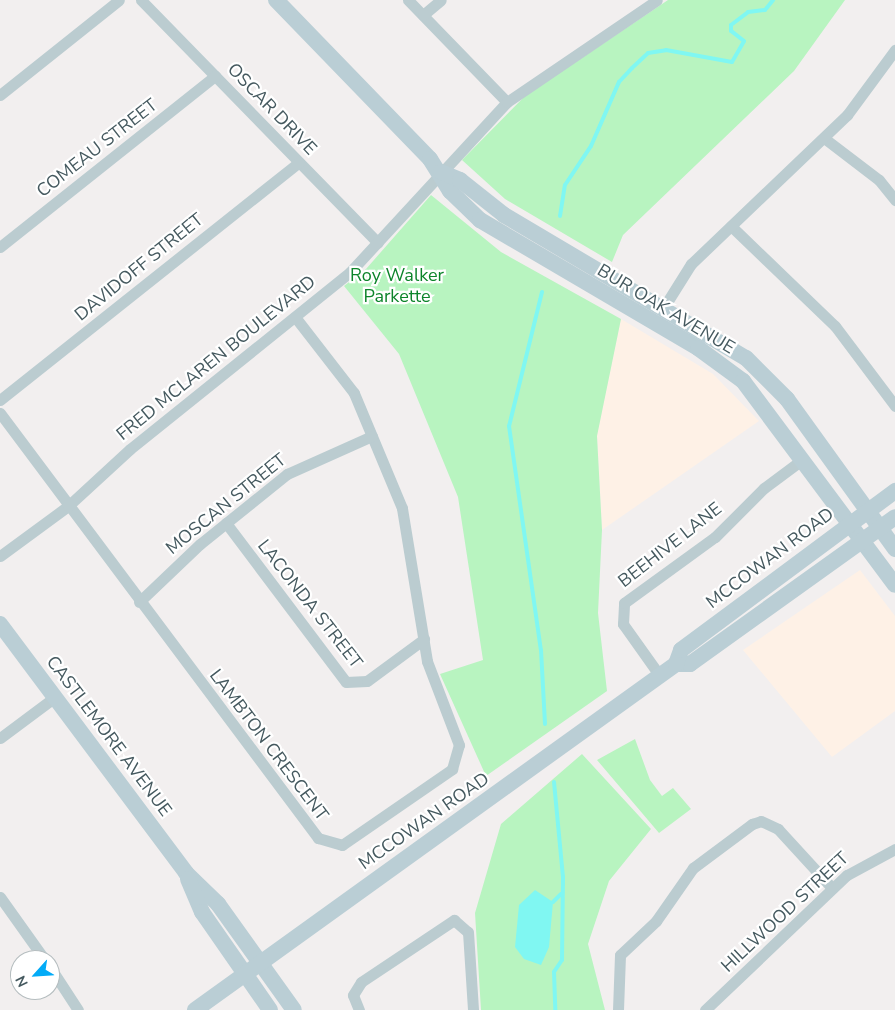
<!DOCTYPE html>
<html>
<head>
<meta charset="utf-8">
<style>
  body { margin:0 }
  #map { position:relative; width:895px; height:1010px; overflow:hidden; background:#f2efef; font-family:"Nunito Sans",sans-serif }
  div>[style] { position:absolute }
  .commercial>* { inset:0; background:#fef1e6 }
  .green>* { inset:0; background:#b8f4c0 }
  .water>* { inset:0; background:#80f7f2 }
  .stream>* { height:4px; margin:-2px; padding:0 2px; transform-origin:2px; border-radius:2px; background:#80f7f2 }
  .street>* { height:11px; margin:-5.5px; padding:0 5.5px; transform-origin:5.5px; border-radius:5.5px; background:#bbccd0 }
  .secondary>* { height:16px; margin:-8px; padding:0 8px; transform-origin:8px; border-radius:8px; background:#baced5 }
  span { translate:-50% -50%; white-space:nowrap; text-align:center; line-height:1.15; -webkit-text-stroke:4.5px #fff; paint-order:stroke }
  .street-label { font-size:18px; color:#45595f }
  .park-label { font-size:18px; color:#0c842a }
  .north { position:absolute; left:10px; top:950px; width:50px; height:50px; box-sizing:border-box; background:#fff; border:1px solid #b5bdbf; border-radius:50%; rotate:244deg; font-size:14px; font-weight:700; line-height:20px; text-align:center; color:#45595f }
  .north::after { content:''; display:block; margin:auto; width:18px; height:22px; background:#03abf7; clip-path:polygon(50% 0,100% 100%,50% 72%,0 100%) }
</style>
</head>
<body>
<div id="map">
  <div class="commercial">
    <div style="clip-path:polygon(621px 319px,713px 374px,759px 421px,602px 530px,597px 435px)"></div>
    <div style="clip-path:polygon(860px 570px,895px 616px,895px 711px,832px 757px,743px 650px)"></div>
  </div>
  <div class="green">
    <div style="clip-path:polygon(668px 0,845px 0,794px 71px,623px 235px,612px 262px,505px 199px,462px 160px,525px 96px)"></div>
    <div style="clip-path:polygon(431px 195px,501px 252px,621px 319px,597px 436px,602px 530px,598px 613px,607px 691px,486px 776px,440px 674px,483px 660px,458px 497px,399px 354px,344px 286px,366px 269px)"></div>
    <div style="clip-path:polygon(635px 739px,650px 780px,662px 796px,673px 788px,691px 809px,659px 833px,597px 760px)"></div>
    <div style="clip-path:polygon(582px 754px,651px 829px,609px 881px,588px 944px,605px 1010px,481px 1010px,475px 913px,501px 824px)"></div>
  </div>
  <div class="water">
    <div style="clip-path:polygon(535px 890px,553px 902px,549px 947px,541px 965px,524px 959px,515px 947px,519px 905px)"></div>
  </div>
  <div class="stream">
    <div style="left:560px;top:216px;width:31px;rotate:-81deg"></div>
    <div style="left:565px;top:185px;width:47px;rotate:-56.3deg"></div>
    <div style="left:591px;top:146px;width:70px;rotate:-66.4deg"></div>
    <div style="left:619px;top:82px;width:19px;rotate:-47deg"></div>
    <div style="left:632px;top:68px;width:22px;rotate:-43deg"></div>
    <div style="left:648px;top:53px;width:18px;rotate:-9deg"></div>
    <div style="left:666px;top:50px;width:67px;rotate:10.3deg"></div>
    <div style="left:732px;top:62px;width:24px;rotate:-60deg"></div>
    <div style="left:744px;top:41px;width:16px;rotate:-142deg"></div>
    <div style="left:731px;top:31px;width:6px;rotate:-90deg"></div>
    <div style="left:731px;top:25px;width:21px;rotate:-37deg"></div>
    <div style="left:748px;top:12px;width:17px;rotate:-7deg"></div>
    <div style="left:765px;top:10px;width:13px;rotate:-51deg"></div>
    <div style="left:542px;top:292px;width:138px;rotate:103.8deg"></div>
    <div style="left:509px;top:426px;width:226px;rotate:81.9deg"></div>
    <div style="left:541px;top:650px;width:74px;rotate:86.9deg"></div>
    <div style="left:554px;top:782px;width:95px;rotate:84.6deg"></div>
    <div style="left:563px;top:877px;width:83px;rotate:90.7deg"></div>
    <div style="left:562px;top:960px;width:14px;rotate:124deg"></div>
    <div style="left:554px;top:972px;width:38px;rotate:88deg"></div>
    <div style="left:553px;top:902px;width:11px;rotate:-45deg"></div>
  </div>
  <div class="street">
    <div style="left:141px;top:0;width:339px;rotate:45.7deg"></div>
    <div style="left:408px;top:0;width:142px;rotate:45.9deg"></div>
    <div style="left:423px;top:15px;width:23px;rotate:-40deg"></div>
    <div style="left:0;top:95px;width:152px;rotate:-38.6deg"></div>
    <div style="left:824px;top:138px;width:69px;rotate:37.4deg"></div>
    <div style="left:879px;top:180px;width:26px;rotate:51deg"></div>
    <div style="left:731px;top:226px;width:144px;rotate:43.9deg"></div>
    <div style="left:835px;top:326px;width:100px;rotate:53.1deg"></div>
    <div style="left:0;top:247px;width:275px;rotate:-38.5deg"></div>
    <div style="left:664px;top:307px;width:51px;rotate:-57.9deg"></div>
    <div style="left:691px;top:264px;width:216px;rotate:-43.7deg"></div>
    <div style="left:847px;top:115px;width:81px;rotate:-53.6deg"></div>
    <div style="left:0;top:400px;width:382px;rotate:-38.5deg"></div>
    <div style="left:0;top:413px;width:531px;rotate:53.19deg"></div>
    <div style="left:318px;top:838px;width:25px;rotate:16deg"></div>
    <div style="left:342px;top:845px;width:134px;rotate:-34.6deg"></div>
    <div style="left:452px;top:769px;width:25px;rotate:-74deg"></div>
    <div style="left:459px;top:745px;width:90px;rotate:-110.9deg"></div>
    <div style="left:427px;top:661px;width:155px;rotate:-99.3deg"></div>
    <div style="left:402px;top:508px;width:125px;rotate:-112.7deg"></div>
    <div style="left:354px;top:393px;width:96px;rotate:-127.8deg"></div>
    <div style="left:226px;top:523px;width:199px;rotate:53deg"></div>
    <div style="left:346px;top:682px;width:21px;rotate:-3deg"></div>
    <div style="left:367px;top:681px;width:71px;rotate:-36.4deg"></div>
    <div style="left:0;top:556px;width:84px;rotate:-36.3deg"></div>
    <div style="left:68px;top:506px;width:84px;rotate:-42.6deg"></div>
    <div style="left:130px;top:449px;width:282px;rotate:-38.8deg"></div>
    <div style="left:350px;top:272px;width:231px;rotate:-47.3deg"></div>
    <div style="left:507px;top:102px;width:181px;rotate:-34.2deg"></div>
    <div style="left:139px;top:602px;width:84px;rotate:-43.6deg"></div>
    <div style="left:200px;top:544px;width:112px;rotate:-38.8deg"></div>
    <div style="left:287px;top:474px;width:93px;rotate:-24.1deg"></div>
    <div style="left:660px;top:676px;width:64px;rotate:-125.4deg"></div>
    <div style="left:623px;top:624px;width:21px;rotate:-87deg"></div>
    <div style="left:624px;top:603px;width:112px;rotate:-36deg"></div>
    <div style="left:715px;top:537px;width:69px;rotate:-45deg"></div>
    <div style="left:764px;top:488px;width:49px;rotate:-36.6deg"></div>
    <div style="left:0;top:738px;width:69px;rotate:-36.7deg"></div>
    <div style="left:0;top:897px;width:77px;rotate:54.5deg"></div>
    <div style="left:50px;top:967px;width:51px;rotate:56.9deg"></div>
    <div style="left:359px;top:1010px;width:16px;rotate:-112deg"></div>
    <div style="left:353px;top:995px;width:15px;rotate:-58deg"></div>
    <div style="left:361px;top:982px;width:112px;rotate:-33.7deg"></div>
    <div style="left:454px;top:920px;width:18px;rotate:41deg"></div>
    <div style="left:468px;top:932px;width:78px;rotate:86.3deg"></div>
    <div style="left:618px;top:1010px;width:55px;rotate:-87.9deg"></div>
    <div style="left:620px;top:955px;width:50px;rotate:-43.4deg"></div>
    <div style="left:656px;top:921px;width:65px;rotate:-55.1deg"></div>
    <div style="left:693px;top:868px;width:74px;rotate:-36.7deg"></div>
    <div style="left:752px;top:824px;width:9px;rotate:-18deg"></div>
    <div style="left:761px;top:821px;width:19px;rotate:25deg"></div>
    <div style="left:778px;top:829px;width:80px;rotate:47.5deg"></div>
    <div style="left:705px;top:1010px;width:196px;rotate:-43.6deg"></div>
    <div style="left:847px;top:875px;width:55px;rotate:-28.4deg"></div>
  </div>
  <div class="secondary">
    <div style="left:276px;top:0;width:221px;rotate:45.9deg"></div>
    <div style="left:430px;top:159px;width:38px;rotate:58deg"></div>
    <div style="left:450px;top:191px;width:42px;rotate:44deg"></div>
    <div style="left:480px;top:220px;width:253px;rotate:30.4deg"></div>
    <div style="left:698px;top:348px;width:56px;rotate:36.3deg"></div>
    <div style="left:743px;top:381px;width:254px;rotate:53.3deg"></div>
    <div style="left:441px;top:172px;width:21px;rotate:23deg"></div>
    <div style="left:460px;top:180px;width:56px;rotate:38.5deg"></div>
    <div style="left:504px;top:215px;width:281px;rotate:30.6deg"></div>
    <div style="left:746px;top:358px;width:58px;rotate:45deg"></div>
    <div style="left:787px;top:399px;width:185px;rotate:54.2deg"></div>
    <div style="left:0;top:624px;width:311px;rotate:53.2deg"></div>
    <div style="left:186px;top:873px;width:45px;rotate:44.1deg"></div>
    <div style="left:218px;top:904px;width:130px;rotate:54.4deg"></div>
    <div style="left:676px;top:664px;width:14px"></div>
    <div style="left:690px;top:664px;width:252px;rotate:-35.6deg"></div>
    <div style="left:188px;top:879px;width:36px;rotate:67deg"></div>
    <div style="left:202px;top:912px;width:119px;rotate:55.2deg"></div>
    <div style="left:195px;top:1010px;width:593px;rotate:-35.73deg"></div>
    <div style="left:676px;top:664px;width:15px;rotate:-70deg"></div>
    <div style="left:681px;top:650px;width:267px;rotate:-36.6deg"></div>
  </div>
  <div class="street-label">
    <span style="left:272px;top:109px;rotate:46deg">OSCAR DRIVE</span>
    <span style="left:97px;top:148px;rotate:-38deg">COMEAU STREET</span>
    <span style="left:139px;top:267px;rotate:-39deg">DAVIDOFF STREET</span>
    <span style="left:666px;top:309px;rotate:31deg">BUR OAK AVENUE</span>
    <span style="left:216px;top:358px;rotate:-39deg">FRED MCLAREN BOULEVARD</span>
    <span style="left:226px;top:504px;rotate:-39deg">MOSCAN STREET</span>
    <span style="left:670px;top:545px;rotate:-38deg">BEEHIVE LANE</span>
    <span style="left:770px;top:558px;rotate:-37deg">MCCOWAN ROAD</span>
    <span style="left:310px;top:604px;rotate:52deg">LACONDA STREET</span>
    <span style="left:109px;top:736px;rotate:53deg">CASTLEMORE AVENUE</span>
    <span style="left:269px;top:745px;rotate:53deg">LAMBTON CRESCENT</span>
    <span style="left:424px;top:821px;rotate:-35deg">MCCOWAN ROAD</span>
    <span style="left:785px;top:912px;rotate:-43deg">HILLWOOD STREET</span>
  </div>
  <div class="park-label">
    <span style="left:397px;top:286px">Roy Walker<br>Parkette</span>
  </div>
  <div class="north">N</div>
</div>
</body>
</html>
